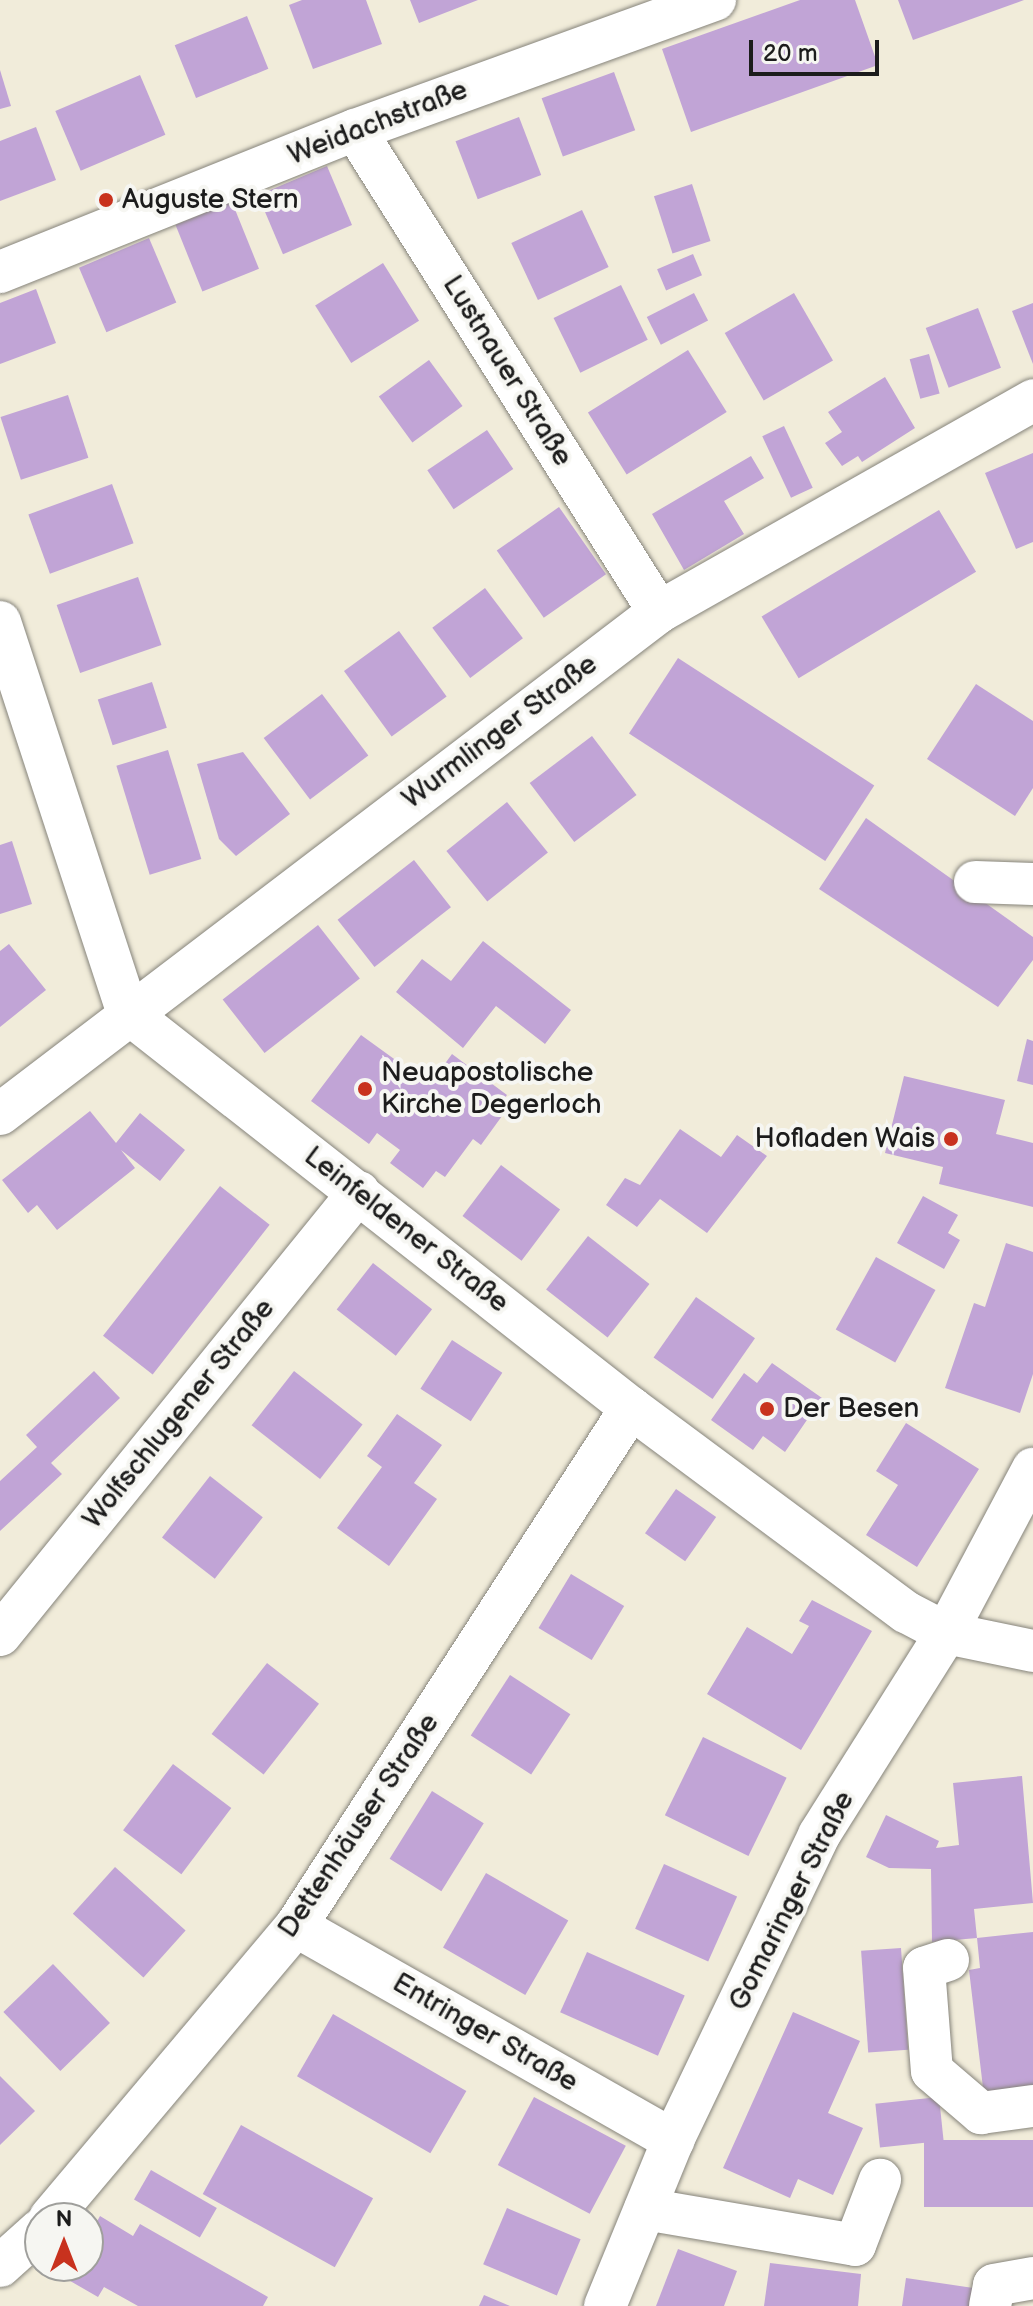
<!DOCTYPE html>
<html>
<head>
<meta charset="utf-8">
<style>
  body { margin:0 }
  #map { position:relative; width:1033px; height:2306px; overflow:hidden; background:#f1ecda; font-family:"Balsamiq Sans",sans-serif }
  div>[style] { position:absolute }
  .building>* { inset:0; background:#c1a4d6; transform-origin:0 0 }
  .roads { filter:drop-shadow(0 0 2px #86847b) drop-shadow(0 0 2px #86847b) }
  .minor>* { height:42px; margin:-21px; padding:0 21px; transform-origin:21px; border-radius:21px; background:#fff }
  .dots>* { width:22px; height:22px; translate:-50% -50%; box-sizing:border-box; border:4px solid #f6f6f2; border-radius:50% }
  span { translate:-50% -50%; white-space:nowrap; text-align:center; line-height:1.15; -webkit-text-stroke:8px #f6f6f2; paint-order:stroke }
  .street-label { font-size:28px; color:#1c1c1c }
  .poi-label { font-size:28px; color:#1c1c1c }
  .left { translate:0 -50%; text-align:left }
  .right { translate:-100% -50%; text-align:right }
  .north { position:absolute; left:24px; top:2202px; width:80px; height:80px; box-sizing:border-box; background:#f6f6f2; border:2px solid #9f9f9c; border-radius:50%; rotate:0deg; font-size:22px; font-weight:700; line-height:32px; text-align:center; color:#1c1c1c }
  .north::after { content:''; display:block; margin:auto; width:28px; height:36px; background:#c8321e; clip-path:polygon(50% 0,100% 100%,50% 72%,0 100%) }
  .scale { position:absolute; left:749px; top:40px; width:130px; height:36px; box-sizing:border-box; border:4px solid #1c1c1c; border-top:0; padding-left:10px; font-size:24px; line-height:28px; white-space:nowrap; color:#1c1c1c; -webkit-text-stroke:6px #f6f6f2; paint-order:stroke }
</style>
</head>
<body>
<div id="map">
  <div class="building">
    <div style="clip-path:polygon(302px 0,366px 0,382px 44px,313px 69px,289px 5px)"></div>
    <div style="clip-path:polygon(410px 0,478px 0,419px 23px)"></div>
    <div style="clip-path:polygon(800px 0,855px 0,878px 65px,691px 132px,662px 49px)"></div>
    <div style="clip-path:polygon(898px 0,1024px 0,913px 40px)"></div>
    <div style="left:247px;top:16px;width:57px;height:78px;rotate:68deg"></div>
    <div style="clip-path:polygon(0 70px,11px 106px,0 109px)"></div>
    <div style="left:614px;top:72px;width:62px;height:77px;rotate:70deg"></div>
    <div style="left:140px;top:75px;width:65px;height:92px;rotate:67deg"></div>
    <div style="left:519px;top:117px;width:62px;height:68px;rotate:69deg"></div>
    <div style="clip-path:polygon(36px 127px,56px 180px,0 201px,0 141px)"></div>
    <div style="left:327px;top:166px;width:64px;height:75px;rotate:67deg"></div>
    <div style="left:692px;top:184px;width:60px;height:40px;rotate:72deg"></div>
    <div style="left:232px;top:202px;width:72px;height:61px;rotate:68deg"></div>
    <div style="left:582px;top:210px;width:63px;height:78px;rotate:65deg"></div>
    <div style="left:149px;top:238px;width:70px;height:76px;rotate:67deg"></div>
    <div style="left:693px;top:254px;width:23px;height:39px;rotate:67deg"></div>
    <div style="left:383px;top:263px;width:68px;height:80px;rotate:58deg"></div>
    <div style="left:621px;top:285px;width:61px;height:75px;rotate:64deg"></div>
    <div style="clip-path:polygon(36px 289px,56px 343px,0 364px,0 303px)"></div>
    <div style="left:694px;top:293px;width:31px;height:53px;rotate:63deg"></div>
    <div style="left:794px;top:293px;width:78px;height:80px;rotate:60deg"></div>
    <div style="clip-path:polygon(1033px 303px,1033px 364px,1012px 311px)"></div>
    <div style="left:978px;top:308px;width:64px;height:56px;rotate:69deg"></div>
    <div style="left:688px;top:350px;width:73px;height:118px;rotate:58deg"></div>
    <div style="left:929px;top:354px;width:41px;height:20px;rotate:75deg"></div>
    <div style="left:429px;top:360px;width:57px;height:62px;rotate:54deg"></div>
    <div style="clip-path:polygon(885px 377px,915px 428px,862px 462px,858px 456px,842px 466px,825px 443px,842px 432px,828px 412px)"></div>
    <div style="left:68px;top:395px;width:66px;height:71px;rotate:72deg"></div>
    <div style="left:784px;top:426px;width:68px;height:24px;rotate:65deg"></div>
    <div style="left:487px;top:430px;width:47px;height:72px;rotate:56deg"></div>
    <div style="clip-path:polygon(1033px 453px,1033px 542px,1016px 549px,985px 473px)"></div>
    <div style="clip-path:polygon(751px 456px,764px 478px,724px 501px,744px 534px,684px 570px,652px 514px)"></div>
    <div style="left:112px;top:484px;width:63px;height:89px;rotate:70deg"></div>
    <div style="left:559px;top:507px;width:82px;height:76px;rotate:55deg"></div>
    <div style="left:939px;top:510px;width:72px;height:207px;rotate:59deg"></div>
    <div style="left:138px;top:577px;width:72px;height:86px;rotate:71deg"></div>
    <div style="left:485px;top:588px;width:63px;height:66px;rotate:53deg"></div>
    <div style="left:399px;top:631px;width:81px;height:68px;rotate:54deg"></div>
    <div style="left:678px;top:658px;width:234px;height:90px;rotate:33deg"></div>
    <div style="left:152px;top:682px;width:48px;height:57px;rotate:72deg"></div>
    <div style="clip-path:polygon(976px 684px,1033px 721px,1033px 788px,1015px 816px,927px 759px)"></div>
    <div style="left:322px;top:694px;width:77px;height:73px;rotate:53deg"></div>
    <div style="left:592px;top:736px;width:74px;height:78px;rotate:53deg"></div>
    <div style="left:168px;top:750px;width:114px;height:54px;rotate:73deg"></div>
    <div style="clip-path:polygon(243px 752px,290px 814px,236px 856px,219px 839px,197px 764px)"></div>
    <div style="left:507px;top:802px;width:65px;height:78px;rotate:51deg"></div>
    <div style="clip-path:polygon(866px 818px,1033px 937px,1033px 960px,998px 1007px,819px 889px)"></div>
    <div style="clip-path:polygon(12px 841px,32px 904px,0 914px,0 845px)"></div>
    <div style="left:414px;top:860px;width:60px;height:97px;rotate:52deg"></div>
    <div style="left:318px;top:925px;width:68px;height:121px;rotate:52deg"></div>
    <div style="clip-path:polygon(483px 941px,571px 1010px,545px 1044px,496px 1006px,463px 1048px,396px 992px,422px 959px,451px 981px)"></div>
    <div style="clip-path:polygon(9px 944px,46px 990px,0 1027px,0 951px)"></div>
    <div style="clip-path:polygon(361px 1035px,419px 1077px,431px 1062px,441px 1069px,452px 1054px,507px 1095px,495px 1111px,502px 1116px,481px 1145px,473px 1139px,445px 1177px,436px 1171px,423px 1188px,390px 1163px,400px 1150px,377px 1133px,369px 1144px,311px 1101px)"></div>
    <div style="clip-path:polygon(1027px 1039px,1033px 1041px,1033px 1085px,1017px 1081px)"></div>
    <div style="clip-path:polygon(904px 1076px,1005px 1100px,996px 1134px,1033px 1143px,1033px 1207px,939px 1184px,943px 1167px,885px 1153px)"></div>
    <div style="clip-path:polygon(90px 1111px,116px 1143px,140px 1113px,185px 1150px,160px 1181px,121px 1150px,135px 1168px,57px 1230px,37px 1205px,28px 1213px,2px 1180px)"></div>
    <div style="clip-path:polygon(680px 1129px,721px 1157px,737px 1135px,767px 1156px,707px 1233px,660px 1199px,637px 1227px,606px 1205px,625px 1178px,640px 1185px)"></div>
    <div style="left:501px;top:1165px;width:74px;height:64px;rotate:37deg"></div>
    <div style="left:220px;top:1186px;width:63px;height:190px;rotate:38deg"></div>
    <div style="clip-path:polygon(923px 1196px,958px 1215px,948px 1233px,960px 1240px,944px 1269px,897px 1243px)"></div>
    <div style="left:588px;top:1236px;width:78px;height:68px;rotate:38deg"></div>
    <div style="clip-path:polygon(1006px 1243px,1033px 1252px,1033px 1374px,1020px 1413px,945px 1388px,974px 1303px,985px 1307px)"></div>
    <div style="left:876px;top:1257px;width:68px;height:83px;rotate:29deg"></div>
    <div style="left:373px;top:1263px;width:75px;height:59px;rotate:38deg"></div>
    <div style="left:696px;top:1297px;width:72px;height:74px;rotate:35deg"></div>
    <div style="left:452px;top:1340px;width:60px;height:58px;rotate:33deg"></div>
    <div style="clip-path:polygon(772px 1363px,822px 1398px,785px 1452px,763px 1436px,753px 1450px,711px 1420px,744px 1373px,757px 1383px)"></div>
    <div style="clip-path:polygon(94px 1371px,120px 1398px,51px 1463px,62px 1474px,0 1531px,0 1481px,37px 1447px,26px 1435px)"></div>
    <div style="left:294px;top:1371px;width:87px;height:69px;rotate:38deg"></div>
    <div style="clip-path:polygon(397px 1414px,442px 1445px,414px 1483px,437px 1499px,389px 1566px,337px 1528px,382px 1467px,367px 1456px)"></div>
    <div style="clip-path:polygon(906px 1423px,979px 1469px,917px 1567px,866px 1535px,898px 1485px,876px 1471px)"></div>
    <div style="left:210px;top:1476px;width:67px;height:78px;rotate:38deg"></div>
    <div style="left:676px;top:1489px;width:49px;height:54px;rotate:35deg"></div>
    <div style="left:571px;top:1574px;width:62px;height:63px;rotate:31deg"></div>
    <div style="clip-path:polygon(812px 1600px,872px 1631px,801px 1750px,707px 1694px,747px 1627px,792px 1654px,809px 1626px,799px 1621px)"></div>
    <div style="left:267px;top:1663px;width:66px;height:90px;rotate:38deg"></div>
    <div style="left:510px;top:1675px;width:72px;height:72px;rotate:33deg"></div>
    <div style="left:703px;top:1737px;width:93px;height:87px;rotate:26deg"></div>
    <div style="left:173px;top:1764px;width:73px;height:83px;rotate:37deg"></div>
    <div style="clip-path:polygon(1022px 1776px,1033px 1903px,974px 1909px,977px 1938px,932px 1942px,931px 1869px,889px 1868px,866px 1857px,886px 1815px,939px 1841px,936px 1848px,959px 1845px,953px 1783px)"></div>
    <div style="left:432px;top:1791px;width:61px;height:80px;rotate:32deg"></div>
    <div style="left:664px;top:1864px;width:80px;height:71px;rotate:24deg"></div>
    <div style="left:115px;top:1867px;width:95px;height:63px;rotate:42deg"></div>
    <div style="left:486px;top:1873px;width:95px;height:86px;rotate:30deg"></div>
    <div style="clip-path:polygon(1033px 1932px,1033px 2090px,984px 2096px,969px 1970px,980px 1968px,977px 1938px)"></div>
    <div style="left:901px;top:1948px;width:102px;height:40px;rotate:86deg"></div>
    <div style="left:587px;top:1952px;width:107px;height:66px;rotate:24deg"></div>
    <div style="left:53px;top:1964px;width:82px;height:69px;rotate:46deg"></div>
    <div style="clip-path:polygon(793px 2012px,860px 2041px,828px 2113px,863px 2128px,833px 2195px,798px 2179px,790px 2198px,723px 2168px)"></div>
    <div style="left:333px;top:2014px;width:154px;height:72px;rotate:30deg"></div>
    <div style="clip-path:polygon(0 2076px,35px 2111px,0 2145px)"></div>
    <div style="left:534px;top:2097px;width:104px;height:77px;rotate:28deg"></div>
    <div style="left:939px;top:2097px;width:44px;height:64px;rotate:84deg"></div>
    <div style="left:241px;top:2125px;width:151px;height:79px;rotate:29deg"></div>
    <div style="left:1033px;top:2140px;width:67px;height:109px;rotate:90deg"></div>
    <div style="left:151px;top:2170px;width:76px;height:34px;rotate:30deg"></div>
    <div style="left:507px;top:2208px;width:80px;height:61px;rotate:23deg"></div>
    <div style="clip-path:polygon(100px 2216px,133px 2236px,140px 2224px,268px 2297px,263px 2306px,138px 2306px,104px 2287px,98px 2297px,65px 2278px,72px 2266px,88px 2266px,88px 2238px)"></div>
    <div style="clip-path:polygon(678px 2249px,737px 2271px,724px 2306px,656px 2306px)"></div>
    <div style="clip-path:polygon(770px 2263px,861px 2274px,858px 2306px,764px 2306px)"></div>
    <div style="clip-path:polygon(906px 2278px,980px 2289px,977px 2306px,902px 2306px)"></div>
    <div style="clip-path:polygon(484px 2295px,510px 2306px,479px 2306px)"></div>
  </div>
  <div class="roads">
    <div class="minor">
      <div style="left:355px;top:130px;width:570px;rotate:57.76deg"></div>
      <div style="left:0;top:272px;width:382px;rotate:-21.8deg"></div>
      <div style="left:355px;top:130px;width:383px;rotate:-19.9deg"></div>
      <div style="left:0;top:622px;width:411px;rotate:71.9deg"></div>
      <div style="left:128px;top:1013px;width:640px;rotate:38.14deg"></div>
      <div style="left:631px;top:1408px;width:342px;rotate:36.6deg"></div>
      <div style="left:906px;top:1612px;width:45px;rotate:27.7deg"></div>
      <div style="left:946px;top:1633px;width:89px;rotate:11.7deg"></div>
      <div style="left:975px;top:882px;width:58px;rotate:2deg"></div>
      <div style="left:0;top:1114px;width:828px;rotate:-37.3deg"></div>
      <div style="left:659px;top:612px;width:430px;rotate:-29.5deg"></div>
      <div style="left:0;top:1635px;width:570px;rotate:-50.98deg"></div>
      <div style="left:296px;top:1926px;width:434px;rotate:29.6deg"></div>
      <div style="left:948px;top:1960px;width:25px;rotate:162deg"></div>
      <div style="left:924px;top:1968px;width:103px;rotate:85.6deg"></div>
      <div style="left:932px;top:2071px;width:65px;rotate:40.6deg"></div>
      <div style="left:981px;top:2113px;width:52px;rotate:-7.7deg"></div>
      <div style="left:645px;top:2209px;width:213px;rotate:9.7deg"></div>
      <div style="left:855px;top:2245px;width:70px;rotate:-69deg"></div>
      <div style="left:50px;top:2218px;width:382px;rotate:-49.9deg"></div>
      <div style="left:296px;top:1926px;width:617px;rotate:-57.11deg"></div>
      <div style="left:0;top:2266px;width:54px;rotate:-42deg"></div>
      <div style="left:605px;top:2306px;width:179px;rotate:-67.7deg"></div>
      <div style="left:673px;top:2140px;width:338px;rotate:-64.4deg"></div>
      <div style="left:819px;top:1835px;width:239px;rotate:-57.8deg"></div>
      <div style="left:946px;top:1633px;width:186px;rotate:-62.1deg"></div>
      <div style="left:990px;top:2306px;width:21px;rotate:-79deg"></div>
      <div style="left:994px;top:2285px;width:40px;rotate:-10deg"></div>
    </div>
  </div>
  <div class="dots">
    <div style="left:106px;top:200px;background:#c8321e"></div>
    <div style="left:365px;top:1089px;background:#c8321e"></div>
    <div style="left:951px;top:1139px;background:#c8321e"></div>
    <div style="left:767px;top:1409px;background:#c8321e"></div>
  </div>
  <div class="street-label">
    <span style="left:378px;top:123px;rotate:-21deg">Weidachstraße</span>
    <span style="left:507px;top:371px;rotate:58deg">Lustnauer Straße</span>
    <span style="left:500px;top:732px;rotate:-37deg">Wurmlinger Straße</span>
    <span style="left:406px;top:1230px;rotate:38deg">Leinfeldener Straße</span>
    <span style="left:179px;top:1414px;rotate:-51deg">Wolfschlugener Straße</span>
    <span style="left:359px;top:1826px;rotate:-56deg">Dettenhäuser Straße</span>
    <span style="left:792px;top:1901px;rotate:-63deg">Gomaringer Straße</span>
    <span style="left:485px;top:2033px;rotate:30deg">Entringer Straße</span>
  </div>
  <div class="poi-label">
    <span class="left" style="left:122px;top:200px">Auguste Stern</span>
    <span class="left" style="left:381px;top:1089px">Neuapostolische<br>Kirche Degerloch</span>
    <span class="right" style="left:935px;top:1139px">Hofladen Wais</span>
    <span class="left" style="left:783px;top:1409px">Der Besen</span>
  </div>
  <div class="north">N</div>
  <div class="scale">20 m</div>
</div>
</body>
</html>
